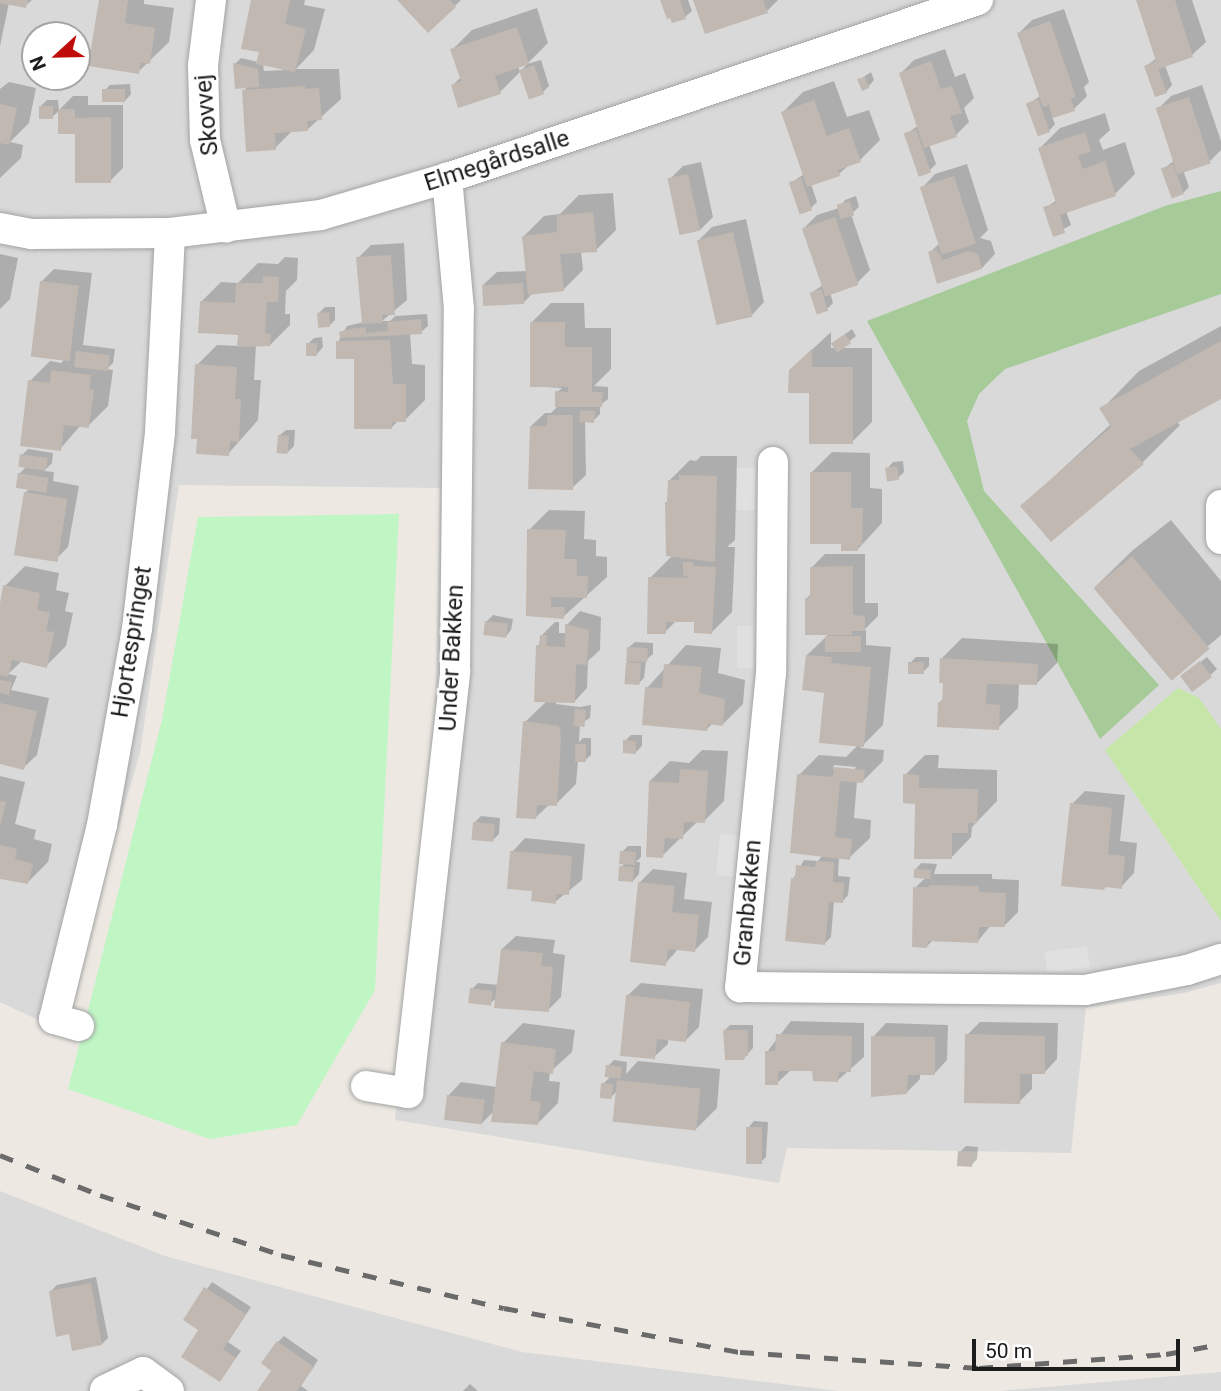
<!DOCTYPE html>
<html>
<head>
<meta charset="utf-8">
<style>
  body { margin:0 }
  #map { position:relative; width:1221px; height:1391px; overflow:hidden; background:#ede9e2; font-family:Roboto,sans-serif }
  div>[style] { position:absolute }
  .residential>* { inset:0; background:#dad9d9 }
  .grass>* { inset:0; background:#c6e6a9 }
  .forest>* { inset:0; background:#a6cb98 }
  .park>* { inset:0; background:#bff6c4 }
  .parking>* { inset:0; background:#e0e0e0; transform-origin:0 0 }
  .shadow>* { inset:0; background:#0003 }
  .building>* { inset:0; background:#c1b9b1; transform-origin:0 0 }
  .roads { filter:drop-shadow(0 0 2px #a3a3a3) drop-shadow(0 0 2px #a3a3a3) }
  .minor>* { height:30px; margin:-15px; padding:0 15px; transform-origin:15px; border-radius:15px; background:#fff }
  .rail>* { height:5px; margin-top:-2.5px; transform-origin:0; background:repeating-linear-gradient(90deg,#6a6a6a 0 14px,transparent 0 28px) }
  span { translate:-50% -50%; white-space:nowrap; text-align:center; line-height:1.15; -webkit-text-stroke:5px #fff; paint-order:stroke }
  .street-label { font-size:24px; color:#1c1c1c }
  .north { position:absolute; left:21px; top:21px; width:70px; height:70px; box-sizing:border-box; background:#fff; border:2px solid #a4a4a4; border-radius:50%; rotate:248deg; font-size:19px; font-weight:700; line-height:28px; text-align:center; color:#1c1c1c }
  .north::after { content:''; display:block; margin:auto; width:24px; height:32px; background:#bf0c09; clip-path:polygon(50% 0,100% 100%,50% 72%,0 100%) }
  .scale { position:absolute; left:972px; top:1339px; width:208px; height:32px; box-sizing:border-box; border:4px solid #1c1c1c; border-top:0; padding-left:9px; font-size:21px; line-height:24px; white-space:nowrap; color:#1c1c1c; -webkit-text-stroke:5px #fff; paint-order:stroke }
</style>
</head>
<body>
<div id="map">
  <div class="residential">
    <div style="clip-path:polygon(evenodd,0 0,1221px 0,1221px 983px,1184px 993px,1086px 1008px,1071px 1153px,787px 1148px,779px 1183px,395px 1120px,435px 707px,440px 488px,179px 485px,140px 753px,59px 1030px,0 1002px,0 0,35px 35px,77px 35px,77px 77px,35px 77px,35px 35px)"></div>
    <div style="clip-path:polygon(0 1191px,165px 1256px,522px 1352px,839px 1391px,0 1391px)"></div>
    <div style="clip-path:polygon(1221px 1372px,1221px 1391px,998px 1391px)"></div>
  </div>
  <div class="grass">
    <div style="clip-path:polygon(1178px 688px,1199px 698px,1221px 729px,1221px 921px,1105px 750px)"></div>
  </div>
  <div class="forest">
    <div style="clip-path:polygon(1221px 191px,1221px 294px,1005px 369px,979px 394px,967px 421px,984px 491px,1159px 685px,1100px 739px,867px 321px,1165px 206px)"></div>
  </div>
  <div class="park">
    <div style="clip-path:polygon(399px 514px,375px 990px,297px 1125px,210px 1139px,68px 1089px,162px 720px,198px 517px)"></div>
  </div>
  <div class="parking">
    <div style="left:737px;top:468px;width:18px;height:42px"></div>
    <div style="left:737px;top:626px;width:16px;height:42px"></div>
    <div style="left:720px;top:834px;width:20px;height:41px;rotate:6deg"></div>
    <div style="left:1087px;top:946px;width:21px;height:43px;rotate:82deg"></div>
  </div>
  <div class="shadow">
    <div style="clip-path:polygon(0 0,32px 0,25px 6px,9px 3px,0 46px)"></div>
    <div style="clip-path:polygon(100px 0,144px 0,144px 4px,174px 8px,169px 42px,138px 72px)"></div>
    <div style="clip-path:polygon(evenodd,253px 0,305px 0,304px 5px,325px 9px,314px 50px,296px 69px,339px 69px,341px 99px,308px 129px,293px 130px,275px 148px,244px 91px,248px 86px,235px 64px,241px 58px,258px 62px,261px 51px,253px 0,263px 64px,285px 70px,264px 71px,263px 64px)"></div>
    <div style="clip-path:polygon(399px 0,461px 0,428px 31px)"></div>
    <div style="clip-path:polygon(662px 0,688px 0,692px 11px,685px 17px)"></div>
    <div style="clip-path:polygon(695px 0,778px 0,767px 11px)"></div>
    <div style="clip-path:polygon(1138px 0,1192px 0,1206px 42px,1192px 55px,1165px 65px,1172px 85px,1166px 92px,1146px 66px,1157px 58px)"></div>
    <div style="clip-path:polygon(evenodd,537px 8px,548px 43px,527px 64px,541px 60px,549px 86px,543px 92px,521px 71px,500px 92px,453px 85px,461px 77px,452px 50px,472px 30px,537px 8px,528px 63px,520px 72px,518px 66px,528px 63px)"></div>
    <div style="clip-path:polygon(1064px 9px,1089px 82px,1084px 87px,1087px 96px,1074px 109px,1052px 117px,1055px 124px,1049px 131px,1028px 104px,1040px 96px,1019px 33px,1032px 20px)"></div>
    <div style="clip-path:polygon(945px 49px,955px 77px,965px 73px,974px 98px,964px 108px,969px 122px,956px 135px,929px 144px,936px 164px,930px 170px,906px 134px,919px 125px,901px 73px,914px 60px)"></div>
    <div style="clip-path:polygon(871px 72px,874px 80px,868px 87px,859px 80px)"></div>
    <div style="clip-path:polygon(834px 81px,847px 117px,869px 110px,880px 140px,860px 160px,850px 164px,839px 174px,811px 184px,817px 202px,811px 208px,791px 183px,804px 174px,783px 112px,803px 92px)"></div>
    <div style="clip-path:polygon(9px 82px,36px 88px,29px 123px,10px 142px,23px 145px,21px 158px,0 178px,0 89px)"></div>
    <div style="clip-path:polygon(130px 84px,131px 94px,125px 101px,104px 91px,110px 85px)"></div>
    <div style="clip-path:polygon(1202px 85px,1221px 141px,1221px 150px,1210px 161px,1183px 170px,1189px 187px,1183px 193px,1163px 169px,1175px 160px,1158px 109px,1171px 96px)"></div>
    <div style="clip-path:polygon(73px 96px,88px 96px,88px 105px,123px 105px,123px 168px,110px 181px,60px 109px)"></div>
    <div style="clip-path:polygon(47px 100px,58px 100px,59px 111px,52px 117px,41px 106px)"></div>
    <div style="clip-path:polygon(1105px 113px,1110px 130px,1099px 140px,1103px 150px,1125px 142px,1135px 174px,1115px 194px,1066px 211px,1071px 225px,1054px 234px,1045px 208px,1057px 200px,1040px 148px,1060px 128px)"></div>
    <div style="clip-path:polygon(701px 162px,713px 217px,700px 230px,670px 179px,683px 166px)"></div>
    <div style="clip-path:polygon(967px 164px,988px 230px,980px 238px,991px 241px,995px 254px,982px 268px,939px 282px,930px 252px,940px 243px,922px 188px,935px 174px)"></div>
    <div style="clip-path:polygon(613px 193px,616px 230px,596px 250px,581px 251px,583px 270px,563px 290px,533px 293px,523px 303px,483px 285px,497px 272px,528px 271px,524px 236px,544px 216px,560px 214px,579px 195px)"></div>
    <div style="clip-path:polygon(856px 196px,859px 207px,851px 214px,870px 270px,857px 283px,830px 292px,833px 303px,827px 309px,811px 293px,823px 285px,804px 228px,817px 215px,839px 208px,845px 200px)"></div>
    <div style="clip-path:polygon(746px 219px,764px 302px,751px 316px,699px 240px,712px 227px)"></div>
    <div style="clip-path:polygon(404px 243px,407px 300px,382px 321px,390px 321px,395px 316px,427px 314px,428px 326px,421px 332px,410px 332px,412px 364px,425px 365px,425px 400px,405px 420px,399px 420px,392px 427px,355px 357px,338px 342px,347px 326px,364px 322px,358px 258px,371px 245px)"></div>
    <div style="clip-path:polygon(0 254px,18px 258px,10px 299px,0 309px)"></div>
    <div style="clip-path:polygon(285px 257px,298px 258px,297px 280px,286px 291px,285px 314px,290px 314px,290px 325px,270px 345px,256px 345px,254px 380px,261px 380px,258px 420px,228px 454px,197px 365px,217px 345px,239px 346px,240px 333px,201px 302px,221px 282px,238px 283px,258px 263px,278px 264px)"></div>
    <div style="clip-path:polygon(54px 269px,92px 273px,83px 345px,115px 349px,113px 363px,107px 369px,113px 370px,108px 406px,88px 426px,81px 425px,60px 449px,30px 381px,50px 361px,61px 363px,65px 359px,41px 282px)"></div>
    <div style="clip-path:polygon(551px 303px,584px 303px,585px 328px,611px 328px,611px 369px,594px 386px,608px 387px,608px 399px,600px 405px,600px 414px,594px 420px,585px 420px,586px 475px,572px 488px,531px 426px,545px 413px,551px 413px,557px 407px,557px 392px,562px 388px,531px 386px,531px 323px)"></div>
    <div style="clip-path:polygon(325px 307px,335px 307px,335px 320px,329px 326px,319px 313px)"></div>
    <div style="clip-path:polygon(1221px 326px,1221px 397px,1176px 421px,1180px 425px,1143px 462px,1051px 540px,1022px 506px,1111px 424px,1102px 409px,1139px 371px)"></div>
    <div style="clip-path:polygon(852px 329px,856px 336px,841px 348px,872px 348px,872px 422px,852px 442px,790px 370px,831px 332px,831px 348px,836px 348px,833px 343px)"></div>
    <div style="clip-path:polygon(322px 337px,323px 347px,317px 354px,308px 344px,314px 338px)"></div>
    <div style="clip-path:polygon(286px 430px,295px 430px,294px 446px,288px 452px,279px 436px)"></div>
    <div style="clip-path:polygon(28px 449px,53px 453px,52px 463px,44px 471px,54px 472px,53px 481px,79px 486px,68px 547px,55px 560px,26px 492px,29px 489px,19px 474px,26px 467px,22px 455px)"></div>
    <div style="clip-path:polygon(832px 452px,870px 453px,870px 488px,882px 489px,882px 523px,858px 549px,812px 472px)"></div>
    <div style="clip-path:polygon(701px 456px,737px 456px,735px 540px,727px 547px,735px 547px,732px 612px,712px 632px,696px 621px,677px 620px,665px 632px,650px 578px,673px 555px,670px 480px,690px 460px,696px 461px)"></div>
    <div style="clip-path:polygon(903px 461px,904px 472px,898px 478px,887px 469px,893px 462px)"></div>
    <div style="clip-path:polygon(549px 510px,585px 511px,584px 539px,596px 540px,596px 556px,607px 557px,607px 577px,563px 617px,528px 614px,529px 530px)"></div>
    <div style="clip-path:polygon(1171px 520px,1221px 581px,1221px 635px,1171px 678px,1095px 587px,1133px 550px)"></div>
    <div style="clip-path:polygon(evenodd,825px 554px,865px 554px,865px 603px,878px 603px,878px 616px,864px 630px,866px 630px,866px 645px,891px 647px,883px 725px,860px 748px,884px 750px,883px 761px,863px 781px,857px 781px,854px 818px,871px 820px,870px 838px,849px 858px,839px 857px,838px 876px,850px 877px,848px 895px,842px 902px,834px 901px,831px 937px,825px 943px,793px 879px,804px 860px,818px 861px,823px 855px,799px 775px,819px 755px,846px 757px,858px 745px,807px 655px,830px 633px,807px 598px,812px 593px,812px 567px,825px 554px,834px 765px,856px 767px,853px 771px,833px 769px,834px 765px)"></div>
    <div style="clip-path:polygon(25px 566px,59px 573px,56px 590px,69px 593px,65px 611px,73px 613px,66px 646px,46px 666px,22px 661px,8px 674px,17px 676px,11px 690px,49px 698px,37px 755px,23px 768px,0 763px,0 612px,5px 586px)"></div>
    <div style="clip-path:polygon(580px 611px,601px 617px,600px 650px,588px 661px,587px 688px,574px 702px,556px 701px,556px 704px,580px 707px,591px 705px,590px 718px,580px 724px,579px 742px,583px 738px,591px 738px,591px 755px,584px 761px,578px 761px,576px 784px,556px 804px,550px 804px,535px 818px,525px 722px,547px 701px,538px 646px,542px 635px,555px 622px,559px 622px,559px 633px,567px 633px,567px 625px)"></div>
    <div style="clip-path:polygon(493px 615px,513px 619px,511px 630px,505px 637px,486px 622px)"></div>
    <div style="clip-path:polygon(962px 638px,1058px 644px,1057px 663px,1037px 683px,1019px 683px,1018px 708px,998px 728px,939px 703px,944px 698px,942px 658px)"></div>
    <div style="clip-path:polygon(635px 642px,653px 643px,653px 654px,646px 660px,644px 678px,638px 684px,626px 683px,628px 648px)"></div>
    <div style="clip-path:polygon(686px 645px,721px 648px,718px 673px,745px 680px,743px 704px,723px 724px,713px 723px,707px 729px,647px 688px)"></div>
    <div style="clip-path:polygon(916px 657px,929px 657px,929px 666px,923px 672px,910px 663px)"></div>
    <div style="clip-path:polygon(1207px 657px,1217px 669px,1194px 690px,1189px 671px)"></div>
    <div style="clip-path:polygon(631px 735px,642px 735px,642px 746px,636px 752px,625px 741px)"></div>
    <div style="clip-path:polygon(702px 750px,728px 751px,724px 801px,704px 821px,698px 821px,662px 856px,650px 781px,670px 761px,689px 763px)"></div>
    <div style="clip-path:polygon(925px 755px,939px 755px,938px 768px,997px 770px,997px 801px,972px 827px,971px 837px,951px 858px,905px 775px)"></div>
    <div style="clip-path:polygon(0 776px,25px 782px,15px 824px,36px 830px,34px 839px,52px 844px,48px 862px,28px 882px,0 876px)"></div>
    <div style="clip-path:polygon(1085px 791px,1125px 795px,1120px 841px,1137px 843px,1134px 873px,1121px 887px,1107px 885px,1104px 889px,1072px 804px)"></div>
    <div style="clip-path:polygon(481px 816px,500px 818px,499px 834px,493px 840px,474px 823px)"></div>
    <div style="clip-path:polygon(525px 838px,585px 844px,582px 880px,555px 902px,534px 890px,512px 852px)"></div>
    <div style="clip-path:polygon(628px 846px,641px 846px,641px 857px,636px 862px,640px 862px,639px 874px,633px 881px,621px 867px,625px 863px,622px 852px)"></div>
    <div style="clip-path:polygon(921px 863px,937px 864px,934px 874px,992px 874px,992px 879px,1019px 880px,1018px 912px,1004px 926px,991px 925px,978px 941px,933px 940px,927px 946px,915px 888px,926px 877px,915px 870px)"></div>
    <div style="clip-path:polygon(653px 869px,687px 873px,684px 899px,712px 902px,708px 937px,695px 950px,679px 948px,665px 964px,640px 882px)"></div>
    <div style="clip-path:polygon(516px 936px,555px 940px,553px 953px,565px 955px,561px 997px,548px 1010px,497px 997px,490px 1004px,472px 989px,478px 983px,499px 985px,502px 949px)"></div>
    <div style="clip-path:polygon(641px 983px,703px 989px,699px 1027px,685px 1041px,668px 1039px,668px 1044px,654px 1057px,627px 996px)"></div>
    <div style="clip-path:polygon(791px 1021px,864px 1023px,864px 1057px,838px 1080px,813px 1069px,791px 1070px,777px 1083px,767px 1052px)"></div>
    <div style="clip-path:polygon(980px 1022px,1058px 1023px,1057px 1059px,1044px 1073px,1032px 1072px,1032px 1089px,1019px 1102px,967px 1035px)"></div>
    <div style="clip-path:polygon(523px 1023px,575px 1030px,572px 1052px,550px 1072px,549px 1081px,560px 1082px,558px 1103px,538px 1123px,494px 1111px,482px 1123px,448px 1096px,461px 1082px,497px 1087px,503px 1043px)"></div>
    <div style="clip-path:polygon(886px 1023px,948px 1025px,947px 1060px,934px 1074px,920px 1074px,920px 1079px,907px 1092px,873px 1037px)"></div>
    <div style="clip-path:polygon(730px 1025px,753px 1025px,753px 1048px,744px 1058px,724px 1031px)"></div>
    <div style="clip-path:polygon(614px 1060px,627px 1062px,626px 1074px,638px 1061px,720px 1069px,717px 1108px,697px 1128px,617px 1091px,611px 1097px,603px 1084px,611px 1076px,608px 1066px)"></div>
    <div style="clip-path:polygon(754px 1121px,768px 1122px,766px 1157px,760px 1163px,748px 1128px)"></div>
    <div style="clip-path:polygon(966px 1146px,978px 1147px,977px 1159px,971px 1166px,960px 1152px)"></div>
    <div style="clip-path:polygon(96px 1277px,108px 1338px,102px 1344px,71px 1332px,51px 1291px,57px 1285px)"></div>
    <div style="clip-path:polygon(212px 1282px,251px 1307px,228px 1342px,241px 1351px,219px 1380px,201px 1329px,185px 1319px)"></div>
    <div style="clip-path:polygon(284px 1336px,318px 1360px,301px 1386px,308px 1391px,259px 1391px,274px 1370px,278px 1342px)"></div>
    <div style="clip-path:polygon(470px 1384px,478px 1391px,463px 1391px)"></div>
  </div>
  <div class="building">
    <div style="clip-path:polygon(0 0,28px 0,26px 8px,0 3px)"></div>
    <div style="clip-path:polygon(99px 0,128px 0,125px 23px,155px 28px,150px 64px,141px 63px,139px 74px,88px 66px)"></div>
    <div style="clip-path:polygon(251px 0,290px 0,285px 24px,306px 29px,295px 72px,256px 64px,259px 52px,241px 49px)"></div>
    <div style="clip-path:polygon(397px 0,450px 0,456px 7px,428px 33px)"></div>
    <div style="clip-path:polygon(660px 0,680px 0,686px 19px,672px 23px,670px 18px,667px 19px)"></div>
    <div style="clip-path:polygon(693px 0,763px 0,768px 13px,705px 34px)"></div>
    <div style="clip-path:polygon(1136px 0,1175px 0,1193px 57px,1158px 69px,1167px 93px,1155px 97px,1144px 66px,1156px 61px)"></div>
    <div style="clip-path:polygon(1050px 21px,1076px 97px,1071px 99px,1075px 111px,1053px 118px,1049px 105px,1043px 107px,1017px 33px)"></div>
    <div style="clip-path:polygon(517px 27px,529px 64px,495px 76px,501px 94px,458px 108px,451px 85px,461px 81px,450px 49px)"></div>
    <div style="clip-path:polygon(931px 61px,941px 89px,952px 86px,962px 113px,950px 116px,957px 137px,924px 148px,899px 73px)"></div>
    <div style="clip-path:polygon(233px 63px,258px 69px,259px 87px,235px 89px)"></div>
    <div style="left:534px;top:65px;width:31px;height:16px;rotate:71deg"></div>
    <div style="clip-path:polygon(865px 77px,869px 88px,862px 91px,857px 79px)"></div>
    <div style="clip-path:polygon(305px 86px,305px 89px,319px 88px,322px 120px,307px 121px,308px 131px,275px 133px,276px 150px,246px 152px,242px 90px)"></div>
    <div style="left:125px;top:89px;width:13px;height:23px;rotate:90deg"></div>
    <div style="left:1189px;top:97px;width:70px;height:35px;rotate:72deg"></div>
    <div style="left:1038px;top:99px;width:35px;height:13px;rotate:70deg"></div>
    <div style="clip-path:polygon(814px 100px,827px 136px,849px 128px,861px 162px,838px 170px,840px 176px,807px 187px,781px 112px)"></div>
    <div style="clip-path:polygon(0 104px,17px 108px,9px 145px,0 143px)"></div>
    <div style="left:39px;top:106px;width:14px;height:13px"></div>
    <div style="clip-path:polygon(58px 109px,75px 109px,75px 118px,111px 117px,111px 183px,75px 183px,75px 134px,58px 134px)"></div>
    <div style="left:916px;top:129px;width:46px;height:13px;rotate:71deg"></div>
    <div style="clip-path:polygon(1085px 132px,1091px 151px,1078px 156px,1083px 169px,1105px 161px,1116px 196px,1060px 215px,1065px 233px,1053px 237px,1043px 207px,1056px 203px,1038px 148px)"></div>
    <div style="left:1173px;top:164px;width:32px;height:13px;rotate:70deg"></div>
    <div style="left:688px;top:174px;width:58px;height:21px;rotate:78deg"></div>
    <div style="left:954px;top:176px;width:71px;height:36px;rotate:72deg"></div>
    <div style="left:801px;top:178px;width:34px;height:13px;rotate:71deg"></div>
    <div style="left:850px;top:201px;width:15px;height:14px;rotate:74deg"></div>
    <div style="clip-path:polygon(593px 212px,597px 252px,560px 254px,564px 291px,528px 295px,522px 236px,557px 232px,557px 215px)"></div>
    <div style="left:835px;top:217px;width:72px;height:35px;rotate:71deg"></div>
    <div style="left:733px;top:232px;width:87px;height:37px;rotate:77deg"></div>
    <div style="clip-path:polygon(936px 249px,943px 260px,968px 251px,978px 254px,982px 269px,937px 284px,928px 252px)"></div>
    <div style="clip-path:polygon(391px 255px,395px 315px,382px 315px,383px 323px,362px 324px,356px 257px)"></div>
    <div style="clip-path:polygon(263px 276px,279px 277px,278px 302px,267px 302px,265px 333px,271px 334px,270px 346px,237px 347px,238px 335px,198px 333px,200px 301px,235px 303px,236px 283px,263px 283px)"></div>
    <div style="left:40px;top:281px;width:39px;height:76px;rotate:7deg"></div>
    <div style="left:523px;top:283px;width:21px;height:41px;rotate:87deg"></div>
    <div style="left:821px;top:289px;width:23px;height:12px;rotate:72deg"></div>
    <div style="left:329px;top:312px;width:15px;height:12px;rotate:86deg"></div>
    <div style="clip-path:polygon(421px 319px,422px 334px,340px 338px,339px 332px,350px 329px,366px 327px,366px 333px,388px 331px,387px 322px)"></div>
    <div style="clip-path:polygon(530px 322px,565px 322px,565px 347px,592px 347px,592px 392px,603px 392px,602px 407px,555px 407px,555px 391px,568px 392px,568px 387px,530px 387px)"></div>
    <div style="left:845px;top:334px;width:11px;height:17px;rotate:56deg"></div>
    <div style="clip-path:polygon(390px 340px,393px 384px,406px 384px,406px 422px,392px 422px,392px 429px,354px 429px,354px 359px,336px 359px,336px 341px)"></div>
    <div style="clip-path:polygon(1221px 341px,1221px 399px,1130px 449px,1144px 464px,1051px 542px,1020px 506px,1111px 427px,1099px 408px)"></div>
    <div style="left:306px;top:343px;width:11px;height:13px"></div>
    <div style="clip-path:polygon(812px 349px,812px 367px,853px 367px,853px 444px,809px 444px,809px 393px,788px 393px,789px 370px)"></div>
    <div style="left:76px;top:351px;width:34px;height:16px;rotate:7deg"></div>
    <div style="clip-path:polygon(195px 364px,237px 367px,235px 399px,241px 399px,239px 442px,230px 441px,229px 456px,196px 454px,197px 439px,191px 439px)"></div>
    <div style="clip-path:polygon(51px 370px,91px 375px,89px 389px,94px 390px,89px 428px,64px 425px,61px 451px,20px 446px,28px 380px,50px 383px)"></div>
    <div style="left:580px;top:410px;width:15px;height:12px;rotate:4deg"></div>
    <div style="clip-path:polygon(547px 415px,573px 415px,573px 490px,528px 489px,530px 426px,547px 426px)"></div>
    <div style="left:278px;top:435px;width:11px;height:18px;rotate:5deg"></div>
    <div style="left:20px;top:454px;width:28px;height:13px;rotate:8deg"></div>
    <div style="left:897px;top:466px;width:14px;height:12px;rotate:82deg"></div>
    <div style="clip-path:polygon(810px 472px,851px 472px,851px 508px,863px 508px,862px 545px,858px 545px,858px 551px,841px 551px,841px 544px,810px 544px)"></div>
    <div style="left:18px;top:473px;width:31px;height:15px;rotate:9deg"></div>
    <div style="clip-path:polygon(679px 475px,717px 476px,715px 562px,666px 556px,665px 502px,667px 502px,668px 480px,679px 480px)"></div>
    <div style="left:24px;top:492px;width:44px;height:64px;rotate:9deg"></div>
    <div style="clip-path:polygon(527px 529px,566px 530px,564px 559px,577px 559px,577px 576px,588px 576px,587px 598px,551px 597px,551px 607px,565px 607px,564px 619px,526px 616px)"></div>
    <div style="left:1132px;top:556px;width:121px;height:50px;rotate:50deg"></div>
    <div style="clip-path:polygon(683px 562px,693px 562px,693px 566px,716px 567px,712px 634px,694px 633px,694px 622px,666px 622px,666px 634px,647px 634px,648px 577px,690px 578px,683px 575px)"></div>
    <div style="clip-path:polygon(853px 566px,853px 615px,865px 616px,865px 631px,852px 631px,852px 635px,805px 635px,805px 598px,810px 598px,810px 567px)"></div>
    <div style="clip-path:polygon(3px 585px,40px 593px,37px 610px,50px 612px,46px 631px,54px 632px,47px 668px,12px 660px,8px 677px,0 675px,0 603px)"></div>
    <div style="left:485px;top:621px;width:23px;height:14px;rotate:7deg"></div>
    <div style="clip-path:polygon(565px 624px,589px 630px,587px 665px,576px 664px,575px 703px,534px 702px,536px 645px,539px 646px,540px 635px,547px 635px,546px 646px,565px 647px)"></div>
    <div style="left:825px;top:636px;width:36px;height:16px"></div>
    <div style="left:627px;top:647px;width:21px;height:14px;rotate:3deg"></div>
    <div style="clip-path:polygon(806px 655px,832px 657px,831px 663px,871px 667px,864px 747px,819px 743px,824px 693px,802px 690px)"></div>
    <div style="clip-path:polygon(940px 658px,1038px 664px,1037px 685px,987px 684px,986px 704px,1000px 705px,999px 730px,937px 727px,938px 702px,942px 702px,943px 683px,939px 683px)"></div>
    <div style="left:1200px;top:661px;width:20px;height:25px;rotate:53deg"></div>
    <div style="left:626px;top:662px;width:15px;height:22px;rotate:4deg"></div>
    <div style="left:908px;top:662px;width:16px;height:12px"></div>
    <div style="clip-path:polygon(664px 664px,702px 667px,699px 693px,725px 699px,723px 726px,708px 724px,707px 731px,642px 725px,645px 687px,662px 688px)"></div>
    <div style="clip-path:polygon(0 680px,12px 682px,9px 695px,0 693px)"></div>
    <div style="clip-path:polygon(0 703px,37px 711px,24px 770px,0 764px)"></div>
    <div style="left:575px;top:709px;width:11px;height:17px;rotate:5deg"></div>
    <div style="clip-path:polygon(523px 721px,559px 726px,561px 737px,557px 806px,537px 805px,536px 819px,516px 818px)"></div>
    <div style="clip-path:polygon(623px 740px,636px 741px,636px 754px,623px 753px)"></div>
    <div style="left:575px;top:744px;width:11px;height:18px"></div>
    <div style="clip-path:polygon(834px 767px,865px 770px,863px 783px,840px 781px,835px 837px,852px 839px,850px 860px,790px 853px,797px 774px,833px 777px)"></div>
    <div style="clip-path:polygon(680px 769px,708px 771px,705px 823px,684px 822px,683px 839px,665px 838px,663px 858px,646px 857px,649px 781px,679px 783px)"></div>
    <div style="clip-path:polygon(903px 774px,919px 775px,919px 788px,978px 789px,977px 823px,968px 823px,968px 833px,952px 833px,952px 859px,914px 859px,915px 804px,903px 803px)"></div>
    <div style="clip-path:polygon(0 801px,6px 802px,1px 823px,0 823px)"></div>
    <div style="clip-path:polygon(1070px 803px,1112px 808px,1108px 854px,1125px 856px,1122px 889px,1105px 887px,1104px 890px,1061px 886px)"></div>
    <div style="left:473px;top:822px;width:22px;height:18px;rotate:5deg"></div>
    <div style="clip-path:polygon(0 845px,17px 849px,15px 859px,33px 864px,28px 884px,0 879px)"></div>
    <div style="clip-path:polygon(510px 851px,572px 856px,569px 895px,556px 894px,556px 904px,531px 901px,532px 891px,507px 889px)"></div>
    <div style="left:620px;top:851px;width:16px;height:13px;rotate:4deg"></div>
    <div style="clip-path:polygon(816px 861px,834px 862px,833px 882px,844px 883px,843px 903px,829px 902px,825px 945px,785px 941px,791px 878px,795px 878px,796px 865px,815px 867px)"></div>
    <div style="left:619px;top:866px;width:15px;height:15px;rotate:4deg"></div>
    <div style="left:914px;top:869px;width:17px;height:9px;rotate:3deg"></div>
    <div style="clip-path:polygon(638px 882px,675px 886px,672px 912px,699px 915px,695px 952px,668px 949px,666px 966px,630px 962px)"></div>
    <div style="clip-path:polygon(929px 885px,979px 886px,979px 892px,1006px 893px,1005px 927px,979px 927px,978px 943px,928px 941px,927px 948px,912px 947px,913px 887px,929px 887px)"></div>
    <div style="clip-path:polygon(501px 949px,543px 953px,541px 966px,553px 967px,549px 1012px,494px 1008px)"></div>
    <div style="left:470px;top:988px;width:23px;height:15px;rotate:7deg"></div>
    <div style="clip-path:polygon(626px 995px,690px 1002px,686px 1042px,657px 1039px,655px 1059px,620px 1056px)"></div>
    <div style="clip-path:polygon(723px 1030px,748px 1030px,748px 1056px,745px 1056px,744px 1060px,725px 1060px)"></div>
    <div style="clip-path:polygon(776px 1034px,852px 1036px,851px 1072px,839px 1072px,838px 1082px,813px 1081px,812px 1071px,778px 1071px,778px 1085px,765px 1085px,765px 1051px,775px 1051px)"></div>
    <div style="clip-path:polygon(965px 1034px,1045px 1036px,1045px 1074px,1020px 1074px,1020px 1104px,964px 1103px)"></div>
    <div style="clip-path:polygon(871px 1036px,935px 1037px,935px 1075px,908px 1075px,907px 1094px,871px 1097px)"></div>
    <div style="clip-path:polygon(501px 1042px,556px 1049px,553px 1074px,534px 1071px,530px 1101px,541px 1102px,538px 1125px,491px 1122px)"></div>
    <div style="left:606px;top:1065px;width:16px;height:12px;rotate:7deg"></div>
    <div style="left:617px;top:1080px;width:84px;height:42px;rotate:6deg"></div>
    <div style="left:601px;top:1083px;width:12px;height:15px;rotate:5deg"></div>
    <div style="left:447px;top:1095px;width:38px;height:25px;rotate:7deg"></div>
    <div style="left:746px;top:1127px;width:16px;height:37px"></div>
    <div style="left:958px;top:1151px;width:15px;height:15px;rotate:4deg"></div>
    <div style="clip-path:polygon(91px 1283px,102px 1345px,72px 1351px,69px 1334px,56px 1337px,49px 1291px)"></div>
    <div style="clip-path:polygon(204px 1287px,246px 1314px,223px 1349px,236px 1358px,220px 1382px,181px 1357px,198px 1330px,183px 1320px)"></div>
    <div style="clip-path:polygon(277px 1341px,314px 1367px,297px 1391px,257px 1391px,271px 1371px,261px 1363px)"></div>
  </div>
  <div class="roads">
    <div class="minor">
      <div style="left:211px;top:0;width:65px;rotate:97deg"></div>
      <div style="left:203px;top:65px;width:75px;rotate:88.5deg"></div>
      <div style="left:205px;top:140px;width:90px;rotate:76.6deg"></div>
      <div style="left:0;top:228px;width:33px;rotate:11deg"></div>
      <div style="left:32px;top:234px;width:138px;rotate:-0.4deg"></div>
      <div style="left:170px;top:233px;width:152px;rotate:-6.8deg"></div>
      <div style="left:321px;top:215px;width:131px;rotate:-16.4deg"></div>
      <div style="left:447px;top:178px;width:560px;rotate:-18.53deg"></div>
      <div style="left:773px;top:462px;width:211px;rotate:90.5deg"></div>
      <div style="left:771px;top:673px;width:316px;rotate:95.6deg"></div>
      <div style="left:740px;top:987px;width:345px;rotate:0.5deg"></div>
      <div style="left:1085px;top:990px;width:104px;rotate:-11.1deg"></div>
      <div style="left:1187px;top:970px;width:36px;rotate:-18deg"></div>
      <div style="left:1221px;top:505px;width:34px;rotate:90deg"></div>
      <div style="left:79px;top:1026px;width:26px;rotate:-164deg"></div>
      <div style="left:54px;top:1019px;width:200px;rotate:-76.1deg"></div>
      <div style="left:102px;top:825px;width:199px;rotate:-79.9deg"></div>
      <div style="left:137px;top:629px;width:198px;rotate:-83.3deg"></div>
      <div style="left:160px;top:432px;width:199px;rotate:-87.1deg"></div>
      <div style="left:366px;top:1086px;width:43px;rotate:9.5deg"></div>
      <div style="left:408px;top:1093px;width:425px;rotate:-83.6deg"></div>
      <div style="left:455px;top:671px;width:362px;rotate:-89.4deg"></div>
      <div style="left:459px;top:309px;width:132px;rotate:-95.2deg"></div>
      <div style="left:105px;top:1390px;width:42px;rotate:-25.3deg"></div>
      <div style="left:143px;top:1372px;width:32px;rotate:36deg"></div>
    </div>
  </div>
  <div class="rail">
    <div style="left:0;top:1155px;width:108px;rotate:21.8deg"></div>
    <div style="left:100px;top:1195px;width:191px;rotate:18.3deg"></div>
    <div style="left:281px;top:1255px;width:229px;rotate:13.4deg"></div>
    <div style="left:504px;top:1308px;width:240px;rotate:10.6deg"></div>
    <div style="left:740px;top:1352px;width:240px;rotate:3.8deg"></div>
    <div style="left:979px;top:1368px;width:188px;rotate:-4.3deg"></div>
    <div style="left:1166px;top:1354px;width:56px;rotate:-10.3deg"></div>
  </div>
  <div class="street-label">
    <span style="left:207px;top:115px;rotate:-95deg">Skovvej</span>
    <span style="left:497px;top:161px;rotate:-18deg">Elmegårdsalle</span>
    <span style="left:132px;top:642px;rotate:-81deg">Hjortespringet</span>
    <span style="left:452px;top:658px;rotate:-87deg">Under Bakken</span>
    <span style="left:748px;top:903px;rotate:-85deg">Granbakken</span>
  </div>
  <div class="north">N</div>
  <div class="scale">50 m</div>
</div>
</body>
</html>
